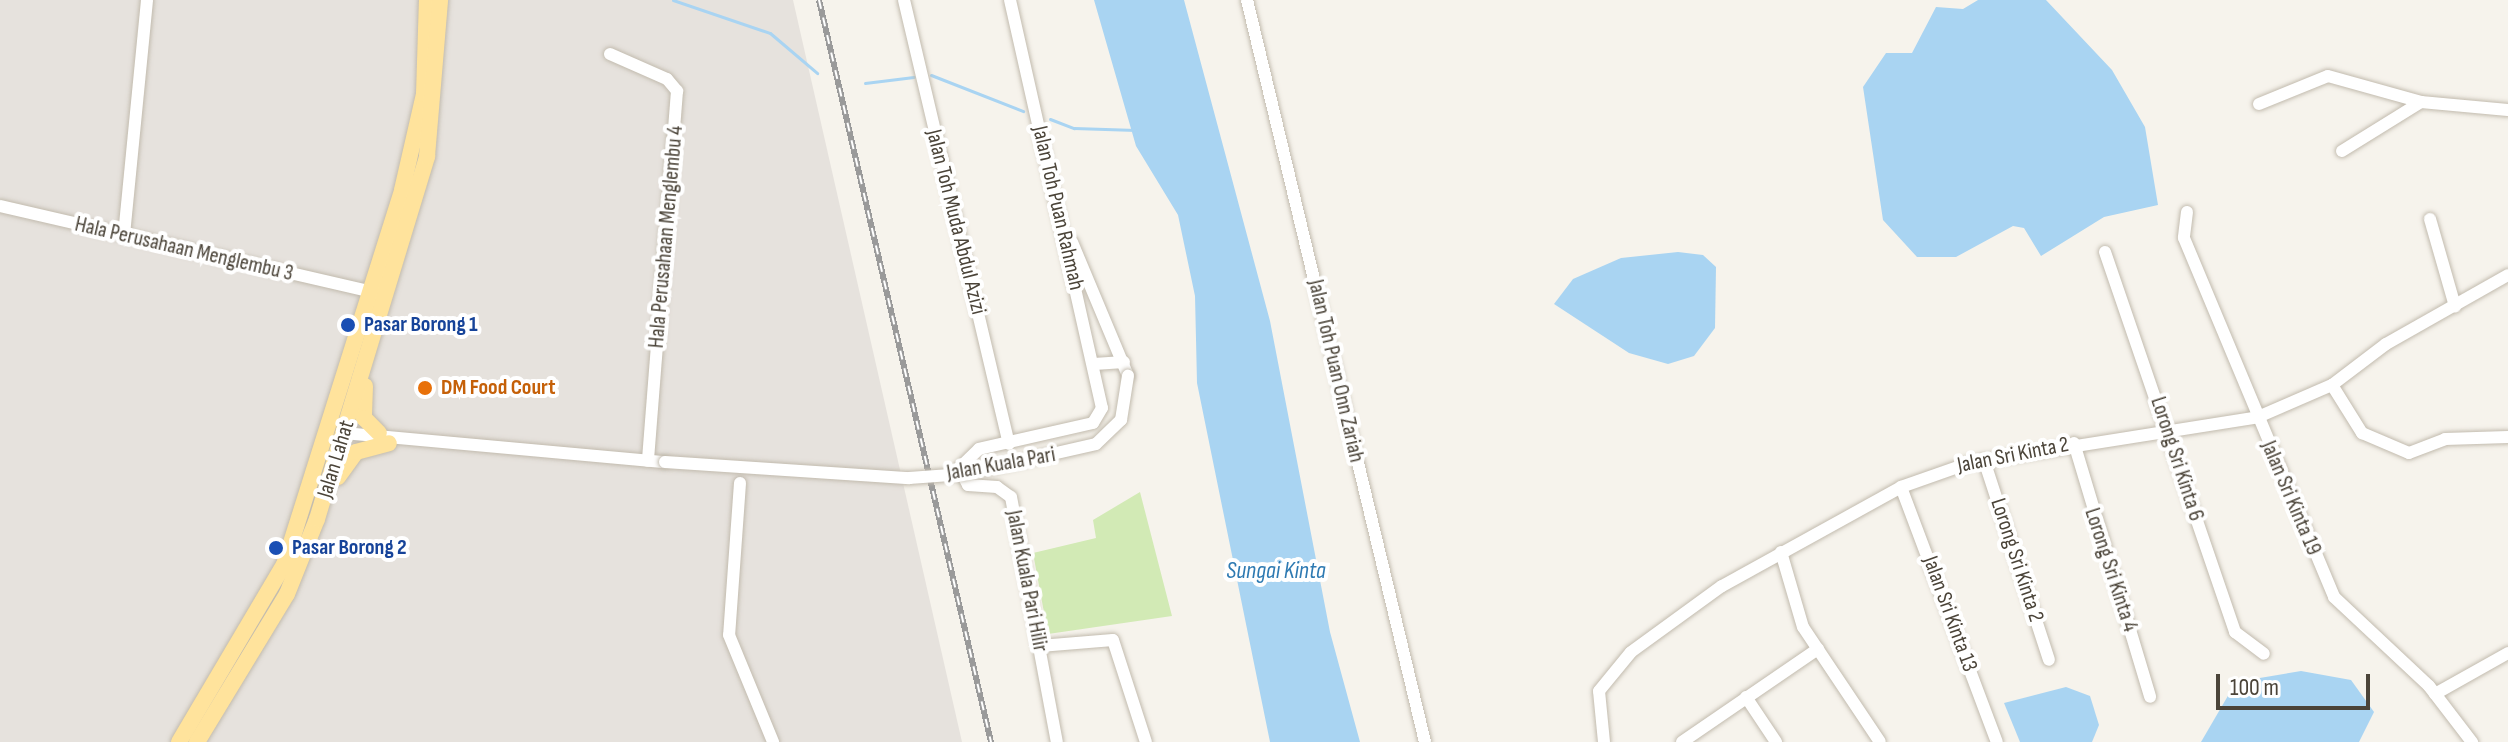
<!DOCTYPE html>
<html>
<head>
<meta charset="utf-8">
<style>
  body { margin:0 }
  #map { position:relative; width:2508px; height:742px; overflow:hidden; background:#f6f3ec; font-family:"Sofia Sans Condensed",sans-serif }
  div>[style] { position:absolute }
  .industrial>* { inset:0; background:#e6e2dd }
  .green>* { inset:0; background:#d2eab5 }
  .water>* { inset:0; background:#a9d4f2 }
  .stream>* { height:3px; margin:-1.5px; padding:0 1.5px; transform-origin:1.5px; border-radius:1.5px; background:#a9d4f2 }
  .roads { filter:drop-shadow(0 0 2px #c2bbae) drop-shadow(0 0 2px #c2bbae) }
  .minor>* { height:12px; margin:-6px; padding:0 6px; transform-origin:6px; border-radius:6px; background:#fff }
  .major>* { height:16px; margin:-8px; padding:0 8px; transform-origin:8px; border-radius:8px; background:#ffe39c }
  .rail>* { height:6px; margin-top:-3px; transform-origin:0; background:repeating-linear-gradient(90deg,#fff 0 9px,#9a9a9a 0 18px); box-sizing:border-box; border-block:2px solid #9a9a9a }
  .bridges { filter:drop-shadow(0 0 2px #c2bbae) drop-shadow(0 0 2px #c2bbae) }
  .minor-bridge>* { height:12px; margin:-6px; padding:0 6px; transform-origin:6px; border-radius:6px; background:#fff }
  .dots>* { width:22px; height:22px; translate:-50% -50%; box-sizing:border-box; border:4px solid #fff; border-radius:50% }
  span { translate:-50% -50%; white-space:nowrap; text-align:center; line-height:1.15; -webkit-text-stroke:8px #fff; paint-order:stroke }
  .street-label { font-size:22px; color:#4b4439 }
  .transit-label { font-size:22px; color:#164399; font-weight:700 }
  .left { translate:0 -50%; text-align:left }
  .food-label { font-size:22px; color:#c56008; font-weight:700 }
  .water-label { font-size:24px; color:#2e7ab2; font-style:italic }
  .scale { position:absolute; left:2216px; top:674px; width:154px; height:36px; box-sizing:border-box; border:4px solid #4b4439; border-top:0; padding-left:10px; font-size:24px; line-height:28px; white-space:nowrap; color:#4b4439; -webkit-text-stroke:6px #fff; paint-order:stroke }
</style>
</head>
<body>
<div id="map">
  <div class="industrial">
    <div style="clip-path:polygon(0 0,793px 0,962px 742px,0 742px)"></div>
  </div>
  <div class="green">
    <div style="clip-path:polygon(1140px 492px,1172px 616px,1048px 634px,1033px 553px,1096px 538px,1093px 520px)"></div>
  </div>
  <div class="water">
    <div style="clip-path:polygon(1094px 0,1184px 0,1270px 321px,1330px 632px,1360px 742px,1270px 742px,1197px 383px,1195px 296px,1178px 215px,1136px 146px)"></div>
    <div style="clip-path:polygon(1978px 0,2046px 0,2112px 70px,2145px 127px,2158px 205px,2104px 217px,2041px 256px,2024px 228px,2013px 226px,1956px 257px,1917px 257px,1883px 220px,1863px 87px,1886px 53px,1912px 53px,1936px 7px,1963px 9px)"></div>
    <div style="clip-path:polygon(1678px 252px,1703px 255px,1716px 267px,1715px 328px,1694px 356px,1668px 364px,1629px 353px,1554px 304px,1573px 279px,1621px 258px)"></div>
    <div style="clip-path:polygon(2301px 671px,2351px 680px,2374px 712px,2359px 742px,2201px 742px,2236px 682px)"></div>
    <div style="clip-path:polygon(2066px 687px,2090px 696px,2099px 725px,2092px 742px,2020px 742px,2004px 703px)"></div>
  </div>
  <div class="stream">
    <div style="left:673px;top:0;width:102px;rotate:18.8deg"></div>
    <div style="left:770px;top:33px;width:62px;rotate:40.4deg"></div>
    <div style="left:931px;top:75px;width:99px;rotate:21.4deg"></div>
    <div style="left:865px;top:83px;width:49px;rotate:-7deg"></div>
    <div style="left:1050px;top:119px;width:26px;rotate:21deg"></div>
    <div style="left:1074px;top:128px;width:62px;rotate:1.8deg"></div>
  </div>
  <div class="roads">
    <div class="minor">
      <div style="left:904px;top:0;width:456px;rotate:76.7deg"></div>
      <div style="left:1010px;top:0;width:418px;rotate:77.3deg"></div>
      <div style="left:1102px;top:408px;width:17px;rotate:121deg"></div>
      <div style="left:1093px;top:423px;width:117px;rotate:167.2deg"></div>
      <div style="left:979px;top:449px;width:28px;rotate:136deg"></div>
      <div style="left:959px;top:468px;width:19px;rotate:62deg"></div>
      <div style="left:968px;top:485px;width:29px;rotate:4deg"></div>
      <div style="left:997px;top:487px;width:17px;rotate:36deg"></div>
      <div style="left:1011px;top:497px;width:249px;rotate:79.4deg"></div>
      <div style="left:1247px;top:0;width:763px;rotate:76.51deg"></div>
      <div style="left:610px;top:54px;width:62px;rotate:23.7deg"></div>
      <div style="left:667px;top:79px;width:16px;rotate:50deg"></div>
      <div style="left:677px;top:91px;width:371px;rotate:94.5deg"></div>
      <div style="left:2259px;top:104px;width:74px;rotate:-22.1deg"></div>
      <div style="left:2328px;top:76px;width:97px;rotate:15.6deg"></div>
      <div style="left:2342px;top:151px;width:93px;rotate:-31.8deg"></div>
      <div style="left:2421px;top:102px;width:87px;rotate:5.3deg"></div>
      <div style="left:0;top:206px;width:377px;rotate:13deg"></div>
      <div style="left:2187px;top:212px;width:26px;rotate:97deg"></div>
      <div style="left:2184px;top:238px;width:389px;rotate:67.3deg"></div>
      <div style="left:2334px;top:597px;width:130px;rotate:43.1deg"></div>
      <div style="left:2429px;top:686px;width:71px;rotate:52.5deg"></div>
      <div style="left:2430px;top:219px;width:91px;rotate:74deg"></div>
      <div style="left:124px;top:235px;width:236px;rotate:-84.4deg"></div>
      <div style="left:1072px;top:242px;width:145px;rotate:67.3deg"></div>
      <div style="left:2105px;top:252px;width:402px;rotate:71.1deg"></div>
      <div style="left:2235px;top:632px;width:36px;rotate:37deg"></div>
      <div style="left:1094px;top:364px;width:30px;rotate:-4deg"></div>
      <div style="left:2332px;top:385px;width:57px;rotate:58deg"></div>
      <div style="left:2362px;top:433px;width:51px;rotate:23.1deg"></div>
      <div style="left:2409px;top:453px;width:39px;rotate:-21deg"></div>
      <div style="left:2445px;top:439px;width:63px;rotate:-1.8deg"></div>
      <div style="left:344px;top:433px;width:322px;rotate:5.2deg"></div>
      <div style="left:2074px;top:443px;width:265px;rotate:73.3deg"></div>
      <div style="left:1984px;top:460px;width:210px;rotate:72deg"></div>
      <div style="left:740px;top:483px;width:152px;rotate:94.1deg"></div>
      <div style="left:729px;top:635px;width:116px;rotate:67.6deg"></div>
      <div style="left:1901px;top:487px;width:272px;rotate:69.4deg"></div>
      <div style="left:1781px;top:552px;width:78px;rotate:73.7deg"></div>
      <div style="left:1803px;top:627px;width:138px;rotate:56.2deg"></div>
      <div style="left:1040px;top:646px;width:73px;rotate:-4.7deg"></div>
      <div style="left:1113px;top:640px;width:107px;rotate:72.1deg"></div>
      <div style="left:2435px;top:694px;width:84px;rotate:-29.3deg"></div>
      <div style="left:1746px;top:697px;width:54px;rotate:56.3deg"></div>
      <div style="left:1604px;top:742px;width:51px;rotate:-95.6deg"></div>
      <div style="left:1599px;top:691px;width:50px;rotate:-50.6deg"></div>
      <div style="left:1631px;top:652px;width:112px;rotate:-36deg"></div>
      <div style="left:1722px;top:586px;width:205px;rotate:-28.9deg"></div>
      <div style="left:1901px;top:487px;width:72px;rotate:-19.4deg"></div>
      <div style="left:1969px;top:463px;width:293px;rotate:-9deg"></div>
      <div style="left:2258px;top:417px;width:81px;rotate:-23.4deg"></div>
      <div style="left:2332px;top:385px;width:68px;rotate:-37.2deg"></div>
      <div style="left:2386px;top:344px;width:140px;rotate:-29.5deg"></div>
      <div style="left:1682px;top:742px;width:165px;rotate:-34.4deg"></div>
    </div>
    <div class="major">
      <div style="left:365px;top:386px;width:32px;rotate:92deg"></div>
      <div style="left:364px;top:418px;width:21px;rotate:45deg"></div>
      <div style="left:338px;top:477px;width:31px;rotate:-54deg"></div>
      <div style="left:356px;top:452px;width:34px;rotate:-15deg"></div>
      <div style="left:284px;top:565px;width:393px;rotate:-72.5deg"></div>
      <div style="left:402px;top:190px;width:98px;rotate:-77.1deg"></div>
      <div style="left:424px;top:94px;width:94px;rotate:-88.2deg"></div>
      <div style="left:179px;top:742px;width:216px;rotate:-59.4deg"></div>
      <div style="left:197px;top:742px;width:173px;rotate:-58.7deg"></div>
      <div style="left:287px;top:594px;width:81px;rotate:-68.2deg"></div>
      <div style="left:317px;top:519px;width:379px;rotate:-73.1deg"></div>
      <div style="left:427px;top:156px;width:157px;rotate:-85.2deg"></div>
    </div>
  </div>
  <div class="rail">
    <div style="left:819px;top:0;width:762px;rotate:76.95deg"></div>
  </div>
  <div class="bridges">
    <div class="minor-bridge">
      <div style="left:665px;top:462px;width:245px;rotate:3.8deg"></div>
      <div style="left:909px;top:478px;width:55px;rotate:-4.2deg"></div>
      <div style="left:964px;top:474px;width:135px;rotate:-12.8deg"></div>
      <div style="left:1096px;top:444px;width:35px;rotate:-44deg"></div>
      <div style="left:1121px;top:420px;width:45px;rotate:-81deg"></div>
    </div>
  </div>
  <div class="dots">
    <div style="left:348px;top:325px;background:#1a4fb4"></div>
    <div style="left:425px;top:388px;background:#e8710a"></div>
    <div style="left:276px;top:548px;background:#1a4fb4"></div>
  </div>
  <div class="street-label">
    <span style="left:1058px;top:208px;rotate:77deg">Jalan Toh Puan Rahmah</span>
    <span style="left:956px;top:222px;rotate:76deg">Jalan Toh Muda Abdul Azizi</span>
    <span style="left:666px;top:237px;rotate:-85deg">Hala Perusahaan Menglembu 4</span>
    <span style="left:184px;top:249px;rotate:13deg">Hala Perusahaan Menglembu 3</span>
    <span style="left:1336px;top:371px;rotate:77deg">Jalan Toh Puan Onn Zariah</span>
    <span style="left:2013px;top:455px;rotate:-11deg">Jalan Sri Kinta 2</span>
    <span style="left:336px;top:459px;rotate:-73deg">Jalan Lahat</span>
    <span style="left:2177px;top:459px;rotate:72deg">Lorong Sri Kinta 6</span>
    <span style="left:1001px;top:464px;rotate:-10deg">Jalan Kuala Pari</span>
    <span style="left:2291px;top:498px;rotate:67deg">Jalan Sri Kinta 19</span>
    <span style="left:2017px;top:560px;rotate:72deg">Lorong Sri Kinta 2</span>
    <span style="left:2111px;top:570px;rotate:72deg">Lorong Sri Kinta 4</span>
    <span style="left:1027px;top:581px;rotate:79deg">Jalan Kuala Pari Hilir</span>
    <span style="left:1950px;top:614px;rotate:70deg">Jalan Sri Kinta 13</span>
  </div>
  <div class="transit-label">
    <span class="left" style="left:364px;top:325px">Pasar Borong 1</span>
    <span class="left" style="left:292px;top:548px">Pasar Borong 2</span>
  </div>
  <div class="food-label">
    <span class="left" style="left:441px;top:388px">DM Food Court</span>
  </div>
  <div class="water-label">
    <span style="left:1276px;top:571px">Sungai Kinta</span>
  </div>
  <div class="scale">100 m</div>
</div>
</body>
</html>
